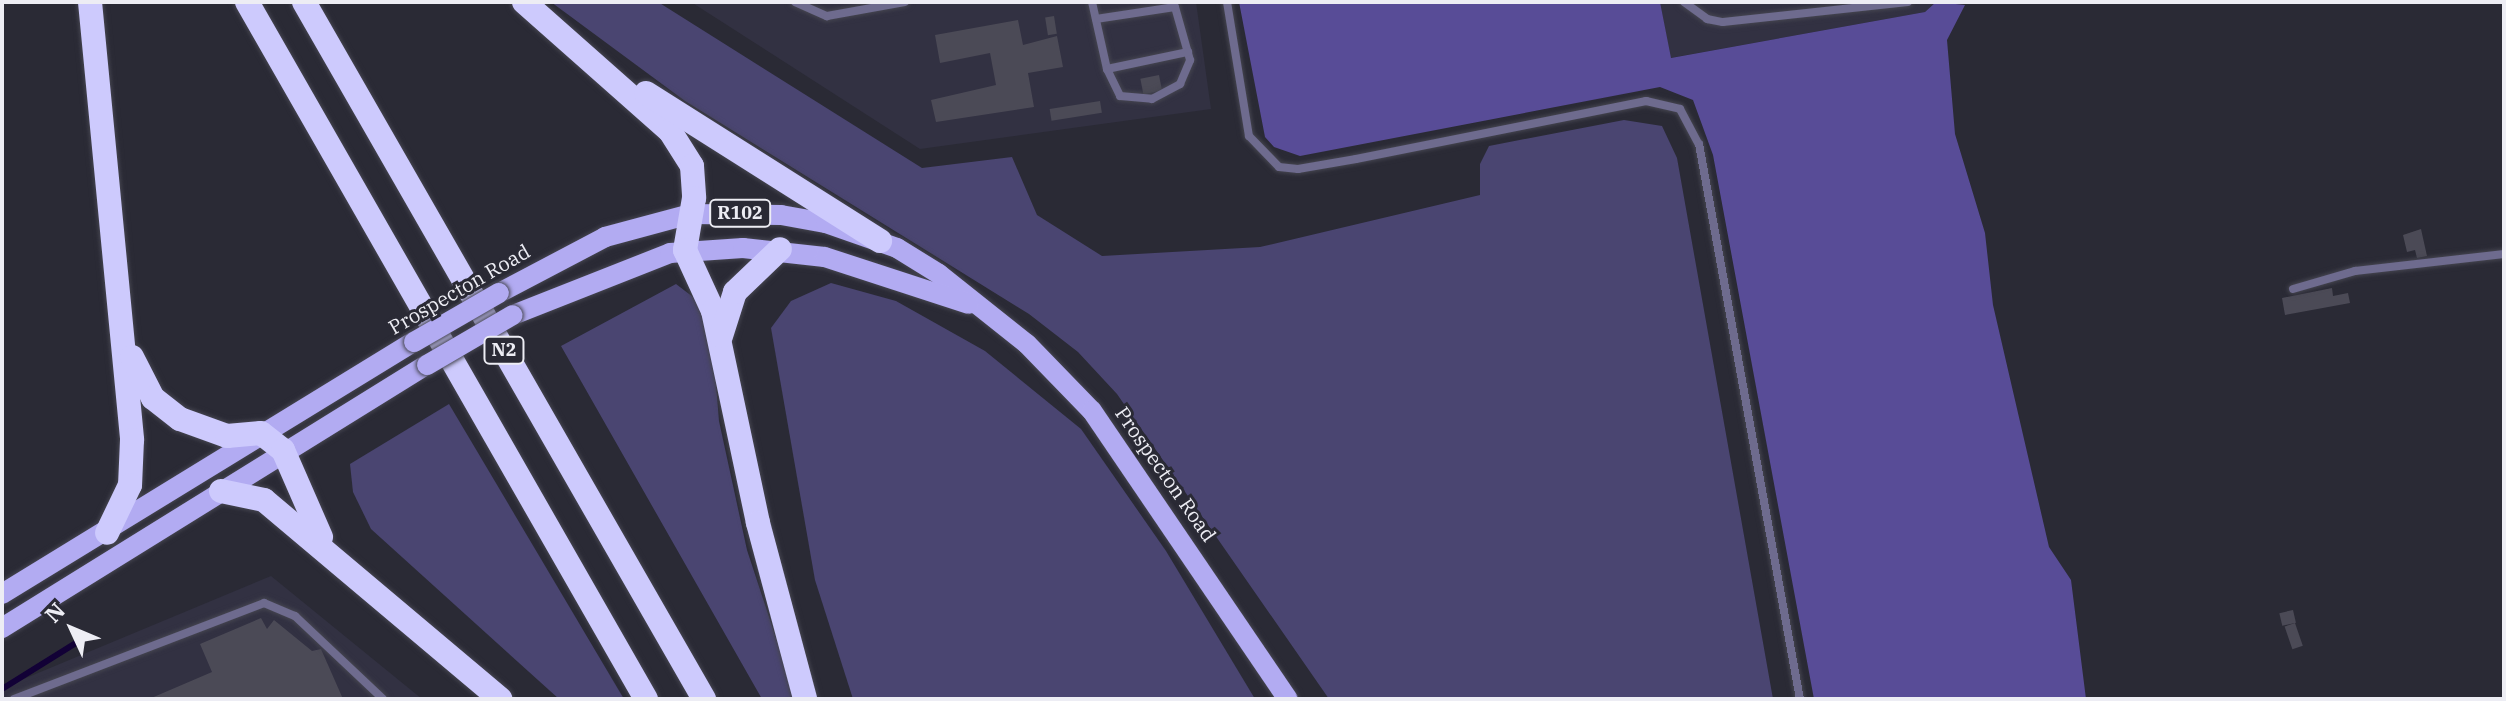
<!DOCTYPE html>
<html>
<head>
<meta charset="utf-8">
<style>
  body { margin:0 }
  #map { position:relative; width:2506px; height:701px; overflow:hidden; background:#2a2a35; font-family:"IBM Plex Serif",serif }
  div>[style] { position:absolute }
  .built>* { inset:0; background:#323142 }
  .green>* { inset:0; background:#4a4571 }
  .forest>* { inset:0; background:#584c97 }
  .stream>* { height:6px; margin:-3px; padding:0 3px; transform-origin:3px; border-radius:3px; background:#120136 }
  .building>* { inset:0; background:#4b4a56; transform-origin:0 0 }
  .roads { filter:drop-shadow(0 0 2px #454550) drop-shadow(0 0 2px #454550) }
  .lane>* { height:8px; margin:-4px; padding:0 4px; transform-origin:4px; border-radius:4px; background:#6e6b8e }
  .primary>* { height:20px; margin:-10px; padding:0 10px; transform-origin:10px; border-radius:10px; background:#b2abf2 }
  .highway>* { height:24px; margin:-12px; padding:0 12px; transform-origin:12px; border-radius:12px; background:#cdcafd }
  .bridges { filter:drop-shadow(0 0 2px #454550) drop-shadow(0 0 2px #454550) }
  .primary-bridge>* { height:20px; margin:-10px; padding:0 10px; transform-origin:10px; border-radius:10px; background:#b2abf2 }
  span { translate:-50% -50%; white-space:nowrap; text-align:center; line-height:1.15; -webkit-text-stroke:6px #2a2a35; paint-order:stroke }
  .shield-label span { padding:2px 6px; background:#2a2a35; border:2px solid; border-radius:6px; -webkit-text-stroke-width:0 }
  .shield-label { font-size:18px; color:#ededf4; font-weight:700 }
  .street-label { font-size:20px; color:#ededf4 }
  .frame { position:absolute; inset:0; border:4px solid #ededf4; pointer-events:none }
  .north { position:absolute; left:32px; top:589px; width:80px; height:80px; -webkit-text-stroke:6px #2a2a35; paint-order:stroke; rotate:314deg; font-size:22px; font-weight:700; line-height:32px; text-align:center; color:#ededf4 }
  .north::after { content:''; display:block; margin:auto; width:28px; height:36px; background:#ededf4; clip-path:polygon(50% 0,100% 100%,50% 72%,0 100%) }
</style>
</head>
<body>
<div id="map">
  <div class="built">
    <div style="clip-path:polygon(691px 2px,1196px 2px,1211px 109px,920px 149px)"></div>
    <div style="clip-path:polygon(1660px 2px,1936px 2px,1925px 12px,1670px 58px)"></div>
    <div style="clip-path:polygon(271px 576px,422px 699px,2px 699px,2px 688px)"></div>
  </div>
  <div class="green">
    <div style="clip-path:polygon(551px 2px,658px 2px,922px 168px,1012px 157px,1037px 215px,1102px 256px,1260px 247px,1480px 195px,1480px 164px,1489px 146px,1624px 120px,1662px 126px,1677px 158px,1773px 699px,1329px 699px,1117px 394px,1078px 352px,1029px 314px,685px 101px)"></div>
    <div style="clip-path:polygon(831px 283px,896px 301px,985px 351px,1081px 429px,1166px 551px,1255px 699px,853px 699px,815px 580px,771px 328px,791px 301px)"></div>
    <div style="clip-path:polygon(676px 284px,710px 310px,719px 421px,747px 550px,796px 699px,762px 699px,561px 346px)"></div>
    <div style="clip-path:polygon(449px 404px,624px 699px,559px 699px,371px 529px,353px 492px,350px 464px)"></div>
  </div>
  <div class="forest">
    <div style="clip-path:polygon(1239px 2px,1660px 2px,1671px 58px,1925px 12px,1936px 2px,1965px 5px,1947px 40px,1955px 134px,1985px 233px,1993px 305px,2049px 547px,2071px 580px,2086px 699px,1814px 699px,1713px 155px,1693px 100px,1660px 87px,1300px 156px,1274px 147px,1265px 137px)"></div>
  </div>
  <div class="stream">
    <div style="left:2px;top:689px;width:100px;rotate:-31.9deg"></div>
  </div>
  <div class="building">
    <div style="left:1054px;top:16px;width:18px;height:9px;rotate:81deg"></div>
    <div style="clip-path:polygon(1018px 20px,1023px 45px,1057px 36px,1063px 67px,1028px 73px,1034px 107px,936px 122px,931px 100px,996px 85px,990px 53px,940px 63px,935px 35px)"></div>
    <div style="left:1159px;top:75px;width:16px;height:19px;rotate:79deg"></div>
    <div style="left:1100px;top:101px;width:12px;height:51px;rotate:81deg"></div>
    <div style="clip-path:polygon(2421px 229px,2427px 256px,2417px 258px,2415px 250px,2407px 252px,2403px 235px)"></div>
    <div style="clip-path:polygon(2332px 288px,2333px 296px,2348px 293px,2350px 303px,2285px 315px,2282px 298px)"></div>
    <div style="left:2293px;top:610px;width:13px;height:14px;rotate:77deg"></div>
    <div style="clip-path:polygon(261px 618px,267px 629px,274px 620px,312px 651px,321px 649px,343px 699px,149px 699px,212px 672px,200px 644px)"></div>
    <div style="left:2295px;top:623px;width:24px;height:11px;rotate:71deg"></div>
  </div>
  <div class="roads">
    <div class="lane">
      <div style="left:795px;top:2px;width:35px;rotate:24deg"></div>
      <div style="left:827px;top:16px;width:79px;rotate:-10.2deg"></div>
      <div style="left:1092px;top:2px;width:69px;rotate:77.4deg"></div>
      <div style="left:1107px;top:69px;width:30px;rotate:64deg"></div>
      <div style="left:1120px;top:96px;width:32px;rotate:5deg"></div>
      <div style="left:1152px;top:99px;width:32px;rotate:-28deg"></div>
      <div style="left:1180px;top:84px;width:26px;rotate:-67deg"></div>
      <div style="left:1190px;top:60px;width:55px;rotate:-105.8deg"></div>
      <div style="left:1175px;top:7px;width:80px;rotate:171.4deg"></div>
      <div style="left:1227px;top:2px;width:136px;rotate:80.7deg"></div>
      <div style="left:1249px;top:136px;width:43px;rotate:45.9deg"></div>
      <div style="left:1279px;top:167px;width:19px;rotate:6deg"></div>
      <div style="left:1298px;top:169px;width:59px;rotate:-9.8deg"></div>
      <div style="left:1356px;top:159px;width:296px;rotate:-11.3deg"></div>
      <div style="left:1646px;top:101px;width:35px;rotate:13deg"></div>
      <div style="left:1680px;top:109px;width:40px;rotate:62deg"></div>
      <div style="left:1699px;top:144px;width:564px;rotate:79.69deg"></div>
      <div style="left:1684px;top:2px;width:29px;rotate:36deg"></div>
      <div style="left:1707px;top:19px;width:16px;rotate:11deg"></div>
      <div style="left:1723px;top:22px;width:186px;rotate:-6.2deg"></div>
      <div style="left:1107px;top:69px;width:83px;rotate:-11.9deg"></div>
      <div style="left:2293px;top:289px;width:65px;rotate:-16.2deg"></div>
      <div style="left:2355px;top:271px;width:150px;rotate:-6.5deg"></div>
      <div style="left:14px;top:699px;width:268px;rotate:-21deg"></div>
      <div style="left:264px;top:603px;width:34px;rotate:23deg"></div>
      <div style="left:295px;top:616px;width:121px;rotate:43.3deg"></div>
    </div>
    <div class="primary">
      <div style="left:499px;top:293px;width:120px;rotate:-27.8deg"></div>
      <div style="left:605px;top:237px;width:88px;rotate:-15.1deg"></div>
      <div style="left:690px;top:214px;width:91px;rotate:0.6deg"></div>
      <div style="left:781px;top:215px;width:46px;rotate:10.1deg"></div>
      <div style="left:826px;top:223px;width:75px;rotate:19.4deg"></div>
      <div style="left:897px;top:248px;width:49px;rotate:31.8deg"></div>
      <div style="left:939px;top:274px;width:112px;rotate:38.5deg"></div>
      <div style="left:1027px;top:344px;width:93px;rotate:45.9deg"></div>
      <div style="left:1092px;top:411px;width:348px;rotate:55.8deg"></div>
      <div style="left:513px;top:315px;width:169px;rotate:-21.5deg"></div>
      <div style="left:670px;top:253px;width:73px;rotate:-3.9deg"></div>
      <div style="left:743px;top:248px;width:82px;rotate:6.3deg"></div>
      <div style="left:825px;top:257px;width:151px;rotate:18.1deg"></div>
      <div style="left:2px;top:594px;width:483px;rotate:-31.5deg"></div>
      <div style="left:2px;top:628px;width:500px;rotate:-31.8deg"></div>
    </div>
    <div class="highway">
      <div style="left:90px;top:2px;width:440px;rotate:84.5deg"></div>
      <div style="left:132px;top:440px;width:45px;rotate:92.5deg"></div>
      <div style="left:130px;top:485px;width:53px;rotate:115.6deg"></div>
      <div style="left:247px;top:2px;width:803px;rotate:60.21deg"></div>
      <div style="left:304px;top:2px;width:804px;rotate:60.15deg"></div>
      <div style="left:524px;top:2px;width:195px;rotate:41.5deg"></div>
      <div style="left:670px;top:131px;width:41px;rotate:57.8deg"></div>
      <div style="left:692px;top:166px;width:32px;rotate:86deg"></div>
      <div style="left:694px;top:198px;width:53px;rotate:99.8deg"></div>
      <div style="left:685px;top:250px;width:67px;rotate:65.3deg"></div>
      <div style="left:713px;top:311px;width:217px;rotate:78deg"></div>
      <div style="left:758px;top:523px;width:182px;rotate:75deg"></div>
      <div style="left:646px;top:93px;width:277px;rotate:32.3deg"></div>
      <div style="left:721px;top:336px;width:46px;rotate:-72.3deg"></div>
      <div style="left:735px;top:292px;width:62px;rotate:-43.7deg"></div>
      <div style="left:132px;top:357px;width:46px;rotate:62.9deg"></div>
      <div style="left:153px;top:398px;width:34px;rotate:38deg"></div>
      <div style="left:180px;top:419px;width:50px;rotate:19.9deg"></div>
      <div style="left:227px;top:436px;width:34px;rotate:-5deg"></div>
      <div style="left:261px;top:433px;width:28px;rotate:38deg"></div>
      <div style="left:283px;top:450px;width:95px;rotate:66.4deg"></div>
      <div style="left:221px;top:491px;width:44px;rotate:11.8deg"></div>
      <div style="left:264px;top:500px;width:309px;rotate:40.1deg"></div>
    </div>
  </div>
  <div class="bridges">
    <div class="primary-bridge">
      <div style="left:414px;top:342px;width:98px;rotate:-30deg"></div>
      <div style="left:427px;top:365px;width:99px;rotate:-30.2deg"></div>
    </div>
  </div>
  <div class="shield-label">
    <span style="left:740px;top:213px">R102</span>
    <span style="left:504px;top:350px">N2</span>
  </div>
  <div class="street-label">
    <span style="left:459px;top:289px;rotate:-30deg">Prospecton Road</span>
    <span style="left:1166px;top:474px;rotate:55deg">Prospecton Road</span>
  </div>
  <div class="frame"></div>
  <div class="north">N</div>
</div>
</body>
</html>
